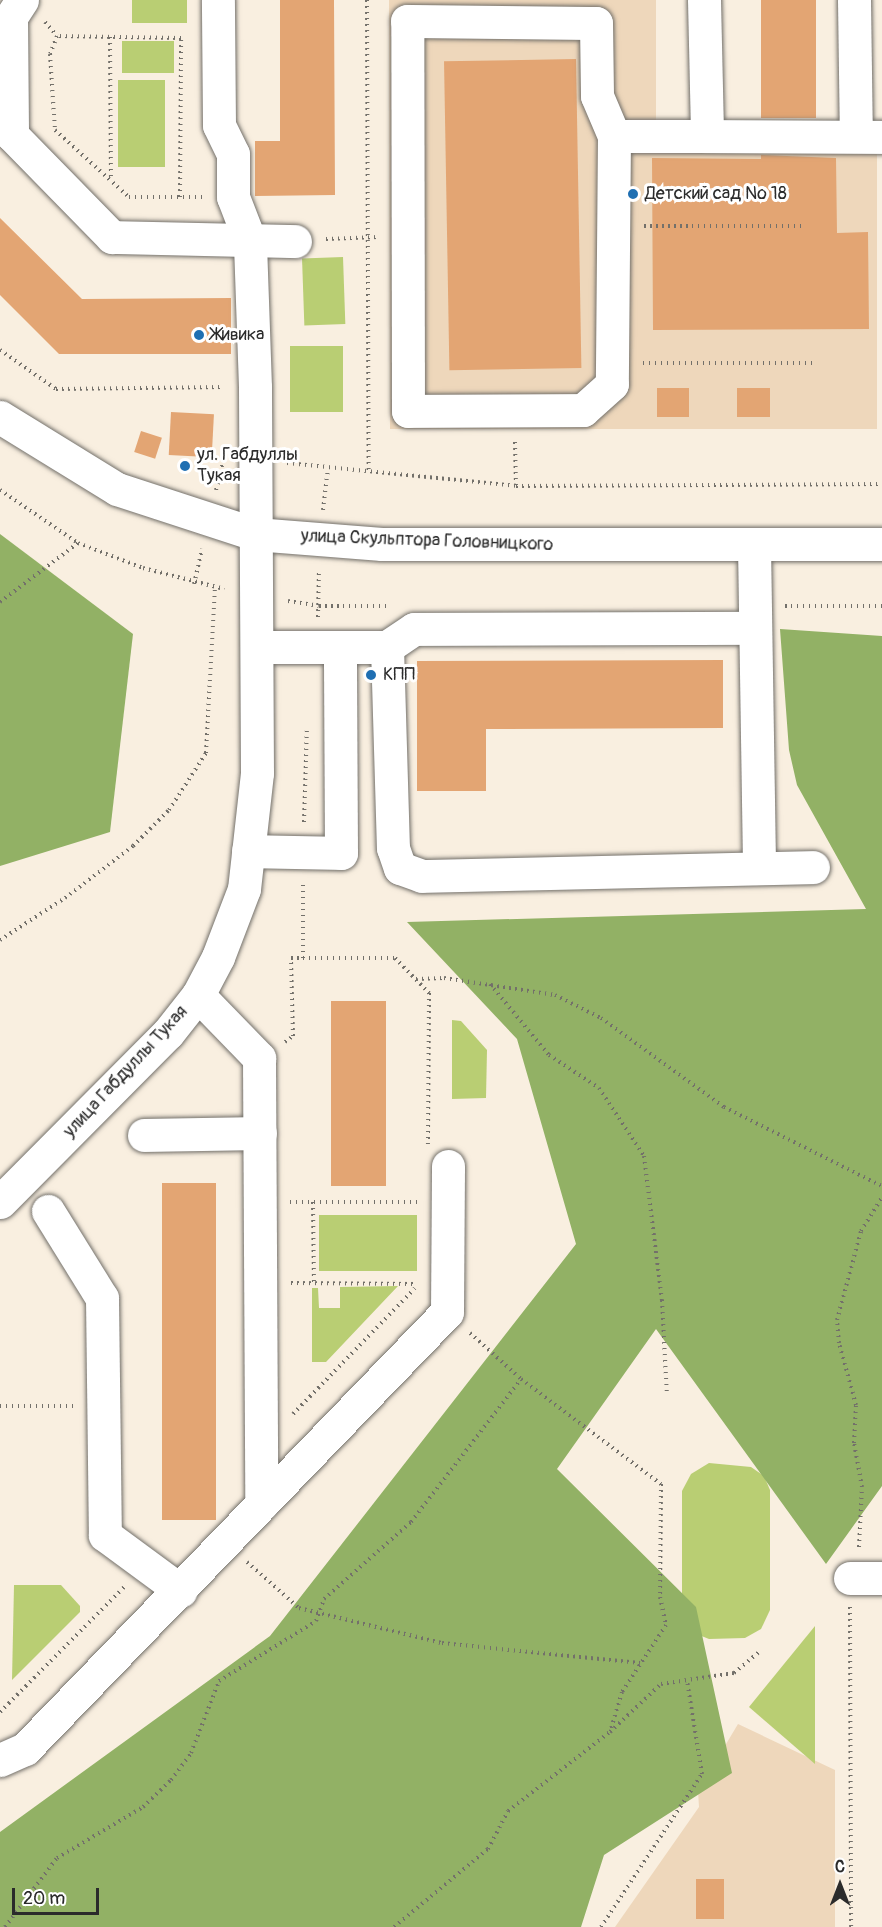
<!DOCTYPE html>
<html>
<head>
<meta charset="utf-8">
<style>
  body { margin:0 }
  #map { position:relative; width:882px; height:1927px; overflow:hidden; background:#f9efe0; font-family:Pangolin,sans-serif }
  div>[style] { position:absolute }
  .built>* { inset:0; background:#eed7bb }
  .green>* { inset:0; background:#b9ce73; transform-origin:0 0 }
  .forest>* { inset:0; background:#92b165 }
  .building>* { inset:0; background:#e3a573; transform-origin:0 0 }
  .path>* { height:4px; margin-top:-2px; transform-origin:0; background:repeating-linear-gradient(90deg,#73706a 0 1.5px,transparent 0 6px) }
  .roads { filter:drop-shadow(0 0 2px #73706a) drop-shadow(0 0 2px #73706a) }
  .minor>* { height:33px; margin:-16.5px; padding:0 16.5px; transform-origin:16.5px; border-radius:16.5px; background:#fff }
  .dots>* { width:16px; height:16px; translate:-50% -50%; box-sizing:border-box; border:3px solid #fff; border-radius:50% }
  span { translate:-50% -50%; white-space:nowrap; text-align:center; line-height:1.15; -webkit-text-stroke:6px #fff; paint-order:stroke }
  .poi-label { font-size:18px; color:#2b2b2b }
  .left { translate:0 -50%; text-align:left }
  .street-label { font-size:18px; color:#2b2b2b }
  .north { position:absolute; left:810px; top:1855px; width:60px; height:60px; -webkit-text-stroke:4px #fff; paint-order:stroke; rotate:0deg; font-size:16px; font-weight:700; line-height:24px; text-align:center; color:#2b2b2b }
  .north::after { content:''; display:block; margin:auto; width:21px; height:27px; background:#2b2b2b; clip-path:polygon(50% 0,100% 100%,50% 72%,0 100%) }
  .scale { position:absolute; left:12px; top:1888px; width:87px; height:27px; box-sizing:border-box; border:3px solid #2b2b2b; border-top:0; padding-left:8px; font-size:18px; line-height:21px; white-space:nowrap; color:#2b2b2b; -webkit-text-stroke:4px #fff; paint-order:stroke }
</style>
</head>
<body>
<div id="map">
  <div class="built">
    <div style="clip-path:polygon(389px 0,656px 0,656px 152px,877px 152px,877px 429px,390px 429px)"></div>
    <div style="clip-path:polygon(738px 1724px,835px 1770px,835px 1927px,615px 1927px,699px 1807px,698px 1791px)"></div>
  </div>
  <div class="green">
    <div style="left:132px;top:0;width:55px;height:23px"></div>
    <div style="left:122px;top:41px;width:52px;height:32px"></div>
    <div style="left:118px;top:80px;width:47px;height:87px"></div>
    <div style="left:343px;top:257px;width:67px;height:41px;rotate:88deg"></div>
    <div style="left:290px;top:346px;width:53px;height:66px"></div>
    <div style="clip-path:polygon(452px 1020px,461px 1021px,487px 1050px,486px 1098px,452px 1099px)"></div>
    <div style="left:319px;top:1215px;width:98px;height:56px"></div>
    <div style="clip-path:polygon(398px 1286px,326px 1362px,312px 1362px,312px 1288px,318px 1288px,319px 1308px,340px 1308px,340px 1287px)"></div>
    <div style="clip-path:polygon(709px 1463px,751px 1467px,764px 1476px,770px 1490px,770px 1610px,761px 1629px,745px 1638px,709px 1639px,699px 1635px,682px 1604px,682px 1491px,691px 1474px)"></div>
    <div style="clip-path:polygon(14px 1585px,61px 1585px,80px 1606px,80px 1612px,12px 1680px)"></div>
    <div style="clip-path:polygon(815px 1626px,815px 1764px,749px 1707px)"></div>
  </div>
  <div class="forest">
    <div style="clip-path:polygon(0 534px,133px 634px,110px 832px,0 866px)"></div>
    <div style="clip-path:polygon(780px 629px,882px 636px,882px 1486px,826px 1564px,656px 1329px,557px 1469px,696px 1607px,732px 1773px,604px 1855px,581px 1927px,0 1927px,0 1832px,270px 1636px,576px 1244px,517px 1039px,407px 922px,866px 909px,797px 785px,789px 750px)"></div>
  </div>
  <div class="building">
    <div style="clip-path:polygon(280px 0,334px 0,335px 195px,255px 196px,255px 141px,280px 141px)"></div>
    <div style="left:761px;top:0;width:55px;height:118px"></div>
    <div style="left:576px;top:59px;width:309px;height:132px;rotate:89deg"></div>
    <div style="clip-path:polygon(761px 155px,836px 158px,837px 233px,868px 232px,869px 329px,653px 330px,652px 158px,761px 159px)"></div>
    <div style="clip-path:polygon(0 218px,82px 299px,231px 298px,231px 354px,59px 354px,0 295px)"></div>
    <div style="left:657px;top:388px;width:32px;height:29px"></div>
    <div style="left:770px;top:388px;width:29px;height:33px;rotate:90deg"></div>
    <div style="left:171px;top:412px;width:43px;height:43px;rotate:3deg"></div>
    <div style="left:141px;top:431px;width:22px;height:22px;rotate:18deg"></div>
    <div style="clip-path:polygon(723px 660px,723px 728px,486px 729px,486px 791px,417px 791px,417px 661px)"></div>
    <div style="left:386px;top:1001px;width:185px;height:55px;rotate:90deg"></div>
    <div style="left:216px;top:1183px;width:337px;height:54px;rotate:90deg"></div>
    <div style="left:696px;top:1879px;width:28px;height:40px"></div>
  </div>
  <div class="path">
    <div style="left:367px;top:0;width:472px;rotate:89.8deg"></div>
    <div style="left:45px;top:22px;width:18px;rotate:49deg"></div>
    <div style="left:110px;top:37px;width:143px;rotate:89.6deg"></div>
    <div style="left:180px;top:197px;width:159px;rotate:-89.6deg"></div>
    <div style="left:181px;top:38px;width:124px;rotate:-179.1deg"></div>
    <div style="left:57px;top:36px;width:19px;rotate:111deg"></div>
    <div style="left:50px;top:54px;width:76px;rotate:86.2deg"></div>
    <div style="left:55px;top:130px;width:100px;rotate:42.2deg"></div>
    <div style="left:129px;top:197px;width:73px"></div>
    <div style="left:644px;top:226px;width:161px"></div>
    <div style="left:326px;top:239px;width:52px;rotate:-2.2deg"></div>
    <div style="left:0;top:350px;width:68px;rotate:34.9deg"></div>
    <div style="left:56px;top:389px;width:168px;rotate:-0.7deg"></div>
    <div style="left:643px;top:363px;width:171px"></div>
    <div style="left:515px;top:442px;width:44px;rotate:88.7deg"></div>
    <div style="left:287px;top:463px;width:230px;rotate:5.7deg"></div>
    <div style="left:516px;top:486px;width:366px;rotate:-0.3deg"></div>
    <div style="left:0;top:490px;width:94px;rotate:34.2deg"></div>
    <div style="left:78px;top:543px;width:70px;rotate:21deg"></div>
    <div style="left:143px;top:568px;width:84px;rotate:14.5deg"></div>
    <div style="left:216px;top:490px;width:29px;rotate:-76deg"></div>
    <div style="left:323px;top:510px;width:42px;rotate:-83.2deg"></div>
    <div style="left:194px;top:584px;width:36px;rotate:-77deg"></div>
    <div style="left:288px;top:601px;width:31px;rotate:9deg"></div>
    <div style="left:319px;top:606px;width:72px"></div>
    <div style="left:0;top:602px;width:98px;rotate:-37.1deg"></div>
    <div style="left:785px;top:606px;width:97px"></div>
    <div style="left:318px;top:617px;width:46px;rotate:-88.8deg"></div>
    <div style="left:304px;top:822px;width:94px;rotate:-88.2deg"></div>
    <div style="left:0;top:940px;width:77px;rotate:-32.9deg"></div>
    <div style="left:65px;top:898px;width:86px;rotate:-37.4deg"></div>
    <div style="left:133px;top:846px;width:51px;rotate:-45deg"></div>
    <div style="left:169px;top:810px;width:68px;rotate:-57deg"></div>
    <div style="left:206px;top:753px;width:165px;rotate:-86.9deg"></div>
    <div style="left:303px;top:958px;width:74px;rotate:-90deg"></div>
    <div style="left:416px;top:979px;width:28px;rotate:-2deg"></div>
    <div style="left:444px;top:978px;width:112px;rotate:8.7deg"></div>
    <div style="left:555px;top:995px;width:51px;rotate:26.6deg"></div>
    <div style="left:601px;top:1018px;width:152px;rotate:35.9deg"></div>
    <div style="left:724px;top:1107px;width:177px;rotate:26.6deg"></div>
    <div style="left:490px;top:984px;width:92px;rotate:50.3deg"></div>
    <div style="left:549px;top:1055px;width:60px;rotate:33.4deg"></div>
    <div style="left:599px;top:1088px;width:82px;rotate:56.5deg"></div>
    <div style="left:644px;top:1156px;width:145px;rotate:82.9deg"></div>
    <div style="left:662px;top:1300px;width:96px;rotate:87deg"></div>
    <div style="left:285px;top:1042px;width:10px;rotate:-37deg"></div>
    <div style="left:293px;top:1036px;width:78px;rotate:-91.5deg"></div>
    <div style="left:291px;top:958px;width:104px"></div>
    <div style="left:395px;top:958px;width:49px;rotate:45.8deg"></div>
    <div style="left:429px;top:993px;width:151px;rotate:90.4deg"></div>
    <div style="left:290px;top:1202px;width:127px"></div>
    <div style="left:313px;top:1202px;width:81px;rotate:89.3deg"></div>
    <div style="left:291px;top:1283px;width:125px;rotate:0.5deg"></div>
    <div style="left:470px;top:1333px;width:69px;rotate:42deg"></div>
    <div style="left:521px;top:1379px;width:175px;rotate:36.9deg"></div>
    <div style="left:661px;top:1484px;width:113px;rotate:90.5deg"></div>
    <div style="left:660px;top:1597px;width:29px;rotate:78deg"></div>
    <div style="left:666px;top:1625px;width:80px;rotate:123.3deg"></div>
    <div style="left:622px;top:1692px;width:42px;rotate:106.7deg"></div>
    <div style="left:0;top:1406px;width:73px"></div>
    <div style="left:293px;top:1414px;width:175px;rotate:-45.9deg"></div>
    <div style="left:859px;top:1547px;width:60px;rotate:-87.1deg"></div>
    <div style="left:862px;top:1487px;width:45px;rotate:-100.3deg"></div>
    <div style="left:854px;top:1443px;width:38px;rotate:-87deg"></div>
    <div style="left:856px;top:1405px;width:64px;rotate:-105.3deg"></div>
    <div style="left:839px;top:1343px;width:23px;rotate:-95deg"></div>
    <div style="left:837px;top:1320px;width:92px;rotate:-74.9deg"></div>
    <div style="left:861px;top:1231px;width:39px;rotate:-58deg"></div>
    <div style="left:247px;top:1562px;width:69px;rotate:41.5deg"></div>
    <div style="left:299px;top:1608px;width:147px;rotate:13.8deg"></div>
    <div style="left:442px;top:1643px;width:199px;rotate:5.8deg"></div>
    <div style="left:850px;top:1607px;width:320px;rotate:89.8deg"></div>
    <div style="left:0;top:1712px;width:176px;rotate:-45.2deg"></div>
    <div style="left:5px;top:1927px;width:86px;rotate:-53deg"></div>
    <div style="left:57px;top:1858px;width:100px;rotate:-30.7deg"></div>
    <div style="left:143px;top:1807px;width:39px;rotate:-44deg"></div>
    <div style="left:171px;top:1780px;width:34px;rotate:-53deg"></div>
    <div style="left:191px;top:1753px;width:77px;rotate:-68.7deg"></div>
    <div style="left:219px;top:1681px;width:114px;rotate:-31.7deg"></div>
    <div style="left:316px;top:1621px;width:23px;rotate:-70deg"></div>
    <div style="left:324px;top:1599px;width:116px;rotate:-41.5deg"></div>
    <div style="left:411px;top:1522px;width:180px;rotate:-52.4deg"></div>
    <div style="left:394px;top:1927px;width:122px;rotate:-39.7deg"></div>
    <div style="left:488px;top:1849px;width:43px;rotate:-62.2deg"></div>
    <div style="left:508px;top:1811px;width:129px;rotate:-37.8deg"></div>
    <div style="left:610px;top:1732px;width:70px;rotate:-43.3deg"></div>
    <div style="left:661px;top:1684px;width:74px;rotate:-8.6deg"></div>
    <div style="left:734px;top:1673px;width:33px;rotate:-40deg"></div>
    <div style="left:601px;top:1927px;width:183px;rotate:-56.6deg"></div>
    <div style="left:702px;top:1774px;width:95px;rotate:-99.1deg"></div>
  </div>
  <div class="roads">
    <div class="minor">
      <div style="left:22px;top:0;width:20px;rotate:123deg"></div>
      <div style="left:11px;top:17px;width:118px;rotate:89.5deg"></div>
      <div style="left:12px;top:135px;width:143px;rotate:45.6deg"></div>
      <div style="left:112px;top:237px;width:183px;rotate:1.3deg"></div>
      <div style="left:704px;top:0;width:136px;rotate:88.7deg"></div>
      <div style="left:707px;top:136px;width:175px;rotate:0.3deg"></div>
      <div style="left:854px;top:0;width:136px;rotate:89.2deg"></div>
      <div style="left:614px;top:136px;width:248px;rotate:90.5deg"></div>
      <div style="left:612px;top:384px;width:39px;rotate:138deg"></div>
      <div style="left:583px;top:410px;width:175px;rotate:179.7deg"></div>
      <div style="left:408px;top:411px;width:390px;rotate:-90.1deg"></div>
      <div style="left:407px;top:21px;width:189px;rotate:0.6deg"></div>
      <div style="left:596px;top:23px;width:73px;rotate:89.2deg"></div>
      <div style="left:597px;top:96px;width:43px;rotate:67deg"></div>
      <div style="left:614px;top:136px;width:93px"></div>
      <div style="left:0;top:417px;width:137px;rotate:31.6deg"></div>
      <div style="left:117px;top:489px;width:145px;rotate:18.1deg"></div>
      <div style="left:255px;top:534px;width:127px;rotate:4.5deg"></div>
      <div style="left:382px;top:544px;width:500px"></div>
      <div style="left:754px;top:545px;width:323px;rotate:89.1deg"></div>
      <div style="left:258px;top:647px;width:129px"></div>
      <div style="left:387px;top:647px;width:201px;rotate:88.3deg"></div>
      <div style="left:393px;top:848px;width:21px;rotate:71deg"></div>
      <div style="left:400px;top:868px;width:23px;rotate:20deg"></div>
      <div style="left:422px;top:876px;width:391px;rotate:-1.3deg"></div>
      <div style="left:387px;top:647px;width:32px;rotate:-34deg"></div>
      <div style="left:414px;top:629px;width:341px;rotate:-0.2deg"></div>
      <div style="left:248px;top:851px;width:93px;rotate:1.2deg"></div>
      <div style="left:341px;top:853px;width:206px;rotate:-90.3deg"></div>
      <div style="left:198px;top:995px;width:88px;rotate:45.9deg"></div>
      <div style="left:259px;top:1058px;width:446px;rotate:89.7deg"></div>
      <div style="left:144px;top:1135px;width:116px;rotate:-1deg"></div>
      <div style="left:0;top:1202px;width:238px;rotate:-45.2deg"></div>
      <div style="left:168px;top:1033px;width:48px;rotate:-51.7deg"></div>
      <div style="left:198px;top:995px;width:43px;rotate:-62.2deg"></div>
      <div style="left:218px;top:957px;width:73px;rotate:-69.1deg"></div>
      <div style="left:244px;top:889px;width:117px;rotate:-83.6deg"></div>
      <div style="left:257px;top:773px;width:386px;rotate:-90.3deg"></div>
      <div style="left:255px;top:387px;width:146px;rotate:-92deg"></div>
      <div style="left:250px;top:241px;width:47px;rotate:-111.1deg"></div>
      <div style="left:233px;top:197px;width:43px;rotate:-90deg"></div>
      <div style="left:233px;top:154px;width:32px;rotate:-116deg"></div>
      <div style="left:219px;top:125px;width:125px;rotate:-90.5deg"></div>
      <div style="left:48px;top:1211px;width:102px;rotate:58.2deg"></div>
      <div style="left:102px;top:1298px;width:237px;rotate:89.3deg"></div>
      <div style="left:105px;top:1535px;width:94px;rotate:36.4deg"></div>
      <div style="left:850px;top:1578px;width:32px"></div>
      <div style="left:0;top:1760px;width:27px;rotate:-24deg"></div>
      <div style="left:25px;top:1749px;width:607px;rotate:-46deg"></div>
      <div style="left:447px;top:1312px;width:146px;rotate:-89.6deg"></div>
    </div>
  </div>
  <div class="dots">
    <div style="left:633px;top:194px;background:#1f6fb2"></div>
    <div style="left:199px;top:335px;background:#1f6fb2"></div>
    <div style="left:185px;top:466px;background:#1f6fb2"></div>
    <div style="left:371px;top:675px;background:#1f6fb2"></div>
  </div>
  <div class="poi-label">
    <span class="left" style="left:645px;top:194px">Детский сад № 18</span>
    <span class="left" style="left:211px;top:335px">Живика</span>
    <span class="left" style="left:197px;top:466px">ул. Габдуллы<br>Тукая</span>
    <span class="left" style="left:383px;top:675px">КПП</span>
  </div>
  <div class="street-label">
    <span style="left:427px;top:541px;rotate:2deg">улица Скульптора Головницкого</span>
    <span style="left:126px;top:1072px;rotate:-47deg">улица Габдуллы Тукая</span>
  </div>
  <div class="north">С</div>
  <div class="scale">20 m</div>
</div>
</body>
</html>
